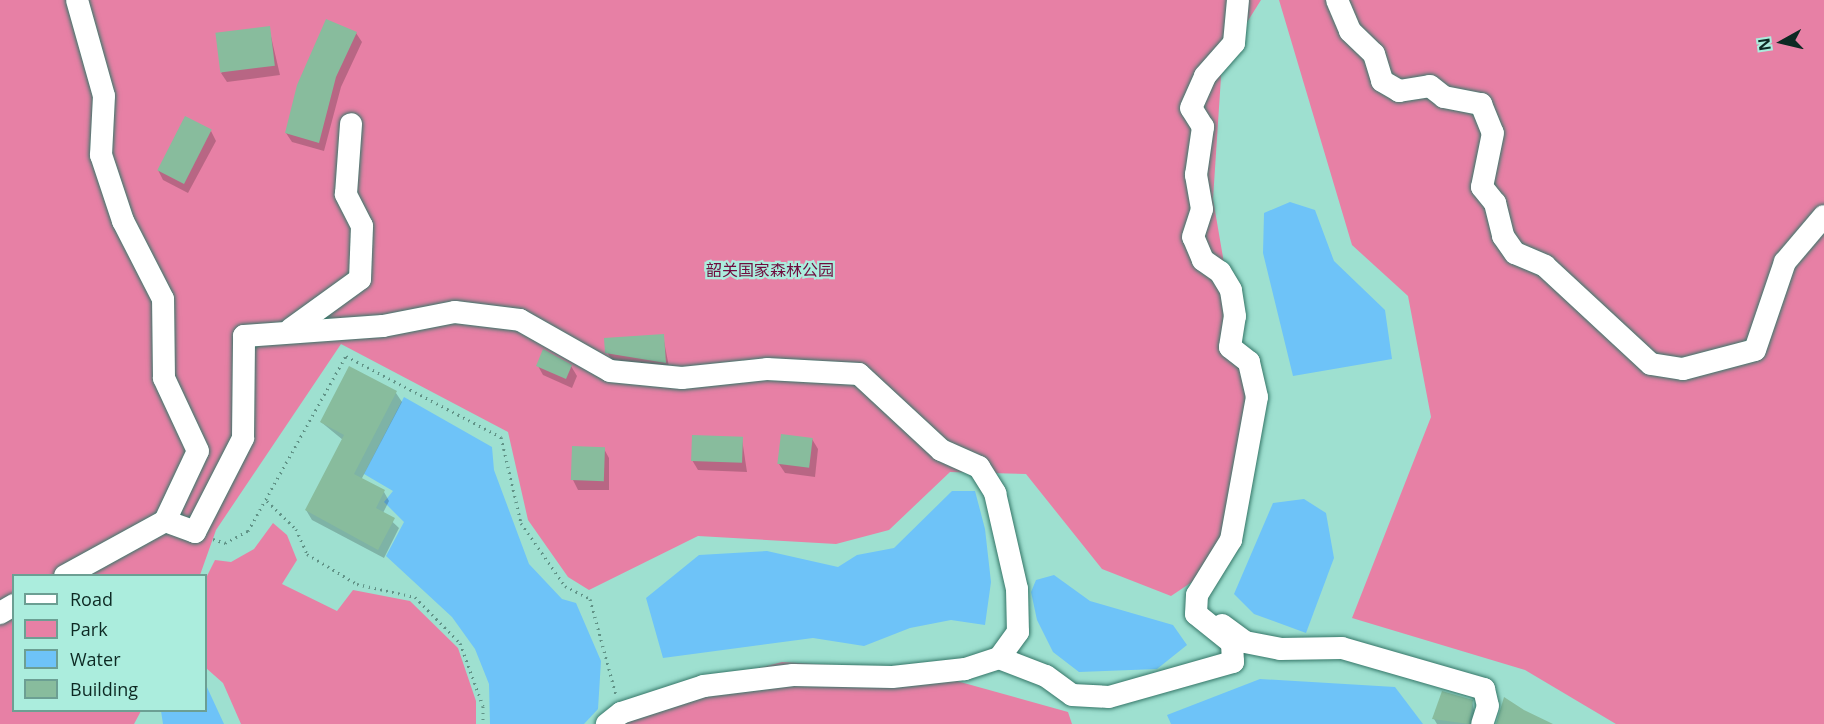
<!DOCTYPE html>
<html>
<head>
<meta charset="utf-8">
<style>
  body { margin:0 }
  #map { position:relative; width:1824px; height:724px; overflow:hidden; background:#9ee0d0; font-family:"Open Sans","Noto Sans SC",sans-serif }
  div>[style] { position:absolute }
  .green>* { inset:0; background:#e780a5 }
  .water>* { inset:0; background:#6ec3f8 }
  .shadow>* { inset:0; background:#0003 }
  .building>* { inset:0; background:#88bc9d; transform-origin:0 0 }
  .path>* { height:3px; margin-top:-1.5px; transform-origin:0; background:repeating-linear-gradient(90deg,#619387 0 1.5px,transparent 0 6px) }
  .roads { filter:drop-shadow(0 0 2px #357668) drop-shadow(0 0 2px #357668) }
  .minor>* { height:22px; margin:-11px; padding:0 11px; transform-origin:11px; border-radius:11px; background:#fff }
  span { translate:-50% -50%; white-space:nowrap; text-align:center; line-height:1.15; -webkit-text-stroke:4.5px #abeddd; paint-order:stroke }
  .park-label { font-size:16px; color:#6f0b3d }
  .legend { position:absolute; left:12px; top:574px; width:195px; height:138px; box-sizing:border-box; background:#abeddd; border:2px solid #6c9f93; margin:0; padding:8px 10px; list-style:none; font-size:18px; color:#0d2923 }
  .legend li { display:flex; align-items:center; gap:12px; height:30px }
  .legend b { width:30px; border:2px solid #6c9f93 }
  .north { position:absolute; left:1752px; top:12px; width:60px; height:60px; -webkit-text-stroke:4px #abeddd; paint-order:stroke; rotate:262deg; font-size:16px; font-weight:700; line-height:24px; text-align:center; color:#0d2923 }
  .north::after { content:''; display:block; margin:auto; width:21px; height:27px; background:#0d2923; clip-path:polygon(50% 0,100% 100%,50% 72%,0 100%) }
</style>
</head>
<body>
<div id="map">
  <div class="green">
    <div style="clip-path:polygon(0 0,1261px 0,1222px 62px,1213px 199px,1249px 409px,1225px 560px,1171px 596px,1102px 569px,1026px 474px,950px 472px,889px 530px,836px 544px,698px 536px,589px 590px,568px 577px,528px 520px,508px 432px,341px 344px,216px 530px,200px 575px,14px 576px,14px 710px,141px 711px,134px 724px,0 724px)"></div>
    <div style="clip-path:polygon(1279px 0,1824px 0,1824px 724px,1616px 724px,1525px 670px,1352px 618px,1431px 417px,1408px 296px,1352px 245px)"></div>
    <div style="clip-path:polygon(273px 523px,287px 535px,297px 560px,282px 584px,337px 611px,353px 590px,410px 601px,458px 648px,476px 701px,476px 724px,241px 724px,223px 683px,206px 668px,206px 578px,215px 560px,231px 562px,254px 549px)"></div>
    <div style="clip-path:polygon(782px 662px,917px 670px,1068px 712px,1072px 724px,612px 724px,626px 702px)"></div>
  </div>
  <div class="water">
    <div style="clip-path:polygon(1290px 202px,1315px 210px,1334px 261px,1385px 310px,1392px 359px,1293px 376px,1263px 253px,1264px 213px)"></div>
    <div style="clip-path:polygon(404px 397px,492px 447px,494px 470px,529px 564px,562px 599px,576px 603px,601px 661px,598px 709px,584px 724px,490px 724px,489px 684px,475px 649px,452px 617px,386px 556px,404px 522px,384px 502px,393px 491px,364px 474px)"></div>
    <div style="clip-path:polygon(952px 491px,975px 491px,985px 529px,991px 582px,985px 625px,951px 620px,910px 628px,864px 646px,813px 638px,663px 658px,646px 598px,699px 555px,767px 551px,838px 567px,857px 555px,894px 548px)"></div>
    <div style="clip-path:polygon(1304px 499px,1326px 513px,1334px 558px,1306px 633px,1254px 614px,1234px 594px,1273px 503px)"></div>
    <div style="clip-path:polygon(1054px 575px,1090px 601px,1173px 625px,1187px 645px,1157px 669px,1079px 672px,1053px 652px,1037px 620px,1031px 592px,1036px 580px)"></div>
    <div style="clip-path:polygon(1260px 679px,1395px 687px,1423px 724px,1171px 724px,1167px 715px)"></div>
    <div style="clip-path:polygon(206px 685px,224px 724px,163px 724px,161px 711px,206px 710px)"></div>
  </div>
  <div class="shadow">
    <div style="clip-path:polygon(269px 28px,280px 75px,227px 82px,221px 73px)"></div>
    <div style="clip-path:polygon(356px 33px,362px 42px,341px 87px,324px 151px,292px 142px,286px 133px)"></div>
    <div style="clip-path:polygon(211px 131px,216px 141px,188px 193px,163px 180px,158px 170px)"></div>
    <div style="clip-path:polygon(663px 336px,670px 372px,613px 362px,607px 352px)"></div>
    <div style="clip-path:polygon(538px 366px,571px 366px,577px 376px,572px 388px,543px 375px)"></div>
    <div style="clip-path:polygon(350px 368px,396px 393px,402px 402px,361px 480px,384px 492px,389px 501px,383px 513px,399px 528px,384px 558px,312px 520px,306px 510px,343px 440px,321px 422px)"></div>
    <div style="clip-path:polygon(742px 439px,747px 472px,698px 470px,692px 460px)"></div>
    <div style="clip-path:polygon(812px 439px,818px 449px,815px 477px,785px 473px,779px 464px)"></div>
    <div style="clip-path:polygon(604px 449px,609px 458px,609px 490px,578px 490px,573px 480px)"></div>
    <div style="clip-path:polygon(1472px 701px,1477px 724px,1437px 724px,1434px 719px)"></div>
  </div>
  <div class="building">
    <div style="clip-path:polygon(326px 19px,357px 32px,336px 77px,319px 143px,285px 133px,297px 85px)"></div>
    <div style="left:270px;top:26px;width:40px;height:55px;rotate:83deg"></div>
    <div style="left:185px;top:116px;width:30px;height:61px;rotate:27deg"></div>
    <div style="clip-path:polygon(664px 334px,666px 363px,605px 353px,604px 338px)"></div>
    <div style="clip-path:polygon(543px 349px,572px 365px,566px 379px,536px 366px)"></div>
    <div style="clip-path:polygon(349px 366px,397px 391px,354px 474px,385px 490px,376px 508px,395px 518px,378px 550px,305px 510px,344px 435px,320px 422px)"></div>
    <div style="left:781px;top:434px;width:32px;height:30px;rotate:7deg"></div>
    <div style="left:692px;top:435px;width:51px;height:26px;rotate:2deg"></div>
    <div style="left:572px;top:446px;width:33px;height:34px;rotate:2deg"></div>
    <div style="clip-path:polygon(1442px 691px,1473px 700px,1469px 724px,1432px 719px)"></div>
    <div style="clip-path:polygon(1504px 697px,1524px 710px,1553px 724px,1496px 724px)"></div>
  </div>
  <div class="path">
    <div style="left:267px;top:501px;width:40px;rotate:44deg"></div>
    <div style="left:296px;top:529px;width:27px;rotate:66deg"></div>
    <div style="left:307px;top:554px;width:58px;rotate:31deg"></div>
    <div style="left:357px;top:584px;width:59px;rotate:12.6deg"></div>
    <div style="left:415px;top:597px;width:64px;rotate:45.6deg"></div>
    <div style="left:460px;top:643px;width:67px;rotate:69.9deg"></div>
    <div style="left:483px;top:706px;width:18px;rotate:90deg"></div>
    <div style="left:213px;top:539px;width:13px;rotate:18deg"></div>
    <div style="left:225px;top:543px;width:26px;rotate:-28deg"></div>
    <div style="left:248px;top:531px;width:201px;rotate:-60.8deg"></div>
    <div style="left:346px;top:356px;width:175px;rotate:27.6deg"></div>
    <div style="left:501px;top:437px;width:88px;rotate:76.9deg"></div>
    <div style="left:521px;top:523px;width:77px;rotate:55.1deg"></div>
    <div style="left:565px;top:586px;width:28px;rotate:27deg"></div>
    <div style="left:590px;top:599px;width:99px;rotate:74.8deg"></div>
  </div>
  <div class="roads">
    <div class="minor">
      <div style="left:1337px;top:0;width:34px;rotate:67deg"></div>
      <div style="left:1350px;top:31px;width:33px;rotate:44deg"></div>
      <div style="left:1374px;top:54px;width:28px;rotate:73deg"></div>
      <div style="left:1382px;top:81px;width:20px;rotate:30deg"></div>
      <div style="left:1399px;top:91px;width:31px;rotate:-9deg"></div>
      <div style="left:1430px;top:86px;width:18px;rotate:38deg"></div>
      <div style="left:1444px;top:97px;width:38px;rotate:11deg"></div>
      <div style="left:1481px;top:104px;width:31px;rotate:68deg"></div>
      <div style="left:1493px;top:133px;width:55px;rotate:101.5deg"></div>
      <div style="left:1482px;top:187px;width:21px;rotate:51deg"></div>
      <div style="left:1495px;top:203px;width:34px;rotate:76deg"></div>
      <div style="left:1503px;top:236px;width:21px;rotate:55deg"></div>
      <div style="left:1515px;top:253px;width:33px;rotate:23deg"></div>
      <div style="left:1545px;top:266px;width:144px;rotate:42.8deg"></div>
      <div style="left:1651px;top:364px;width:32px;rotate:9deg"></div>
      <div style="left:1683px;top:369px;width:74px;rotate:-14.8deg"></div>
      <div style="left:1755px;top:350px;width:93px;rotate:-71.2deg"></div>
      <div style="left:1785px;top:262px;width:60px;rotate:-49.7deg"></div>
      <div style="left:291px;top:329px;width:85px;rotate:-35.9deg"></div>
      <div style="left:360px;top:279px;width:53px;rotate:-87.8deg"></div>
      <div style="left:362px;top:226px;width:36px;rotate:-117deg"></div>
      <div style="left:346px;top:194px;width:70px;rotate:-85.9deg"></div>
      <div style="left:165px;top:521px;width:32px;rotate:20deg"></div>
      <div style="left:195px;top:532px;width:106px;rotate:-62.9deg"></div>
      <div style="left:243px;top:438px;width:102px;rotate:-89.4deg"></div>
      <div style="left:244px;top:336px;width:139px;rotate:-4.1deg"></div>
      <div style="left:383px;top:326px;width:73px;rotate:-11deg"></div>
      <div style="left:455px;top:312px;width:65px;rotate:7deg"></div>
      <div style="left:520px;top:320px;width:103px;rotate:29.5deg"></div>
      <div style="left:610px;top:371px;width:72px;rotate:5.6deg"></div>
      <div style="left:682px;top:378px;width:85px;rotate:-6deg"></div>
      <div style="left:767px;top:369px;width:92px;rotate:3.1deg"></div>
      <div style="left:859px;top:374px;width:112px;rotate:42.8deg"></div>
      <div style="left:941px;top:450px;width:42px;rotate:24.1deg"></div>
      <div style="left:979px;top:467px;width:31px;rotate:58deg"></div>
      <div style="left:995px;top:493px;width:98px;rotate:77.1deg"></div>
      <div style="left:1017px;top:589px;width:43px;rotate:88.7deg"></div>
      <div style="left:1018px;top:632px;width:32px;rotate:126deg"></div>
      <div style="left:999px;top:658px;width:36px;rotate:162deg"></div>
      <div style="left:965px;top:669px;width:73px;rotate:173.7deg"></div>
      <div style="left:892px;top:677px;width:99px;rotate:-178.8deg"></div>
      <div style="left:793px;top:675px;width:90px;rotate:173deg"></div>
      <div style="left:704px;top:686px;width:87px;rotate:162deg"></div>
      <div style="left:621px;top:713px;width:18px;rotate:142deg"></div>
      <div style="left:65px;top:576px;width:114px;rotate:-28.8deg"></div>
      <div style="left:165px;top:521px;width:77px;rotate:-64.8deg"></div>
      <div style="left:198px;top:451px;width:81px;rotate:-115deg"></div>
      <div style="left:164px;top:378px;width:79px;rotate:-90.7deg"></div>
      <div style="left:163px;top:299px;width:88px;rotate:-117.1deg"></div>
      <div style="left:123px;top:221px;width:70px;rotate:-108.4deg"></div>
      <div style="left:101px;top:155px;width:59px;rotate:-87.1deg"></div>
      <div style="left:104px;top:96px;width:100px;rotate:-105.7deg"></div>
      <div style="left:0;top:613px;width:16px;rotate:-30deg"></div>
      <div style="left:1222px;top:625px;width:29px;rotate:36deg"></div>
      <div style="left:1245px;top:642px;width:36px;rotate:11deg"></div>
      <div style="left:1280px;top:649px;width:62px;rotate:-0.9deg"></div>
      <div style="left:1342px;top:648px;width:148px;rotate:16.1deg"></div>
      <div style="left:1484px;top:689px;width:17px;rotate:77deg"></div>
      <div style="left:1488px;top:706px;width:19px;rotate:108deg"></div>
      <div style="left:999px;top:658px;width:50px;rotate:21deg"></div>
      <div style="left:1046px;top:676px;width:32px;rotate:36deg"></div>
      <div style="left:1072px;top:695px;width:37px;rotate:3deg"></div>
      <div style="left:1109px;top:697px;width:129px;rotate:-15.8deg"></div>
      <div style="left:1233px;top:662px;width:19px;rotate:-93deg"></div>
      <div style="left:1232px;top:643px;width:46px;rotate:-141.1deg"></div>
      <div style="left:1196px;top:614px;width:19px;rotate:-87deg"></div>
      <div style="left:1197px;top:595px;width:65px;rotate:-58.3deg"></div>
      <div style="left:1231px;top:540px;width:145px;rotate:-79.7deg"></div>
      <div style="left:1257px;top:397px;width:36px;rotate:-103deg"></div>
      <div style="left:1249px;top:362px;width:24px;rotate:-142deg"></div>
      <div style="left:1230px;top:347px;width:31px;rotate:-81deg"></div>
      <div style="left:1235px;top:316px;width:26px;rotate:-99deg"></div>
      <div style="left:1231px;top:290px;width:21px;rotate:-121deg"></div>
      <div style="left:1220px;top:272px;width:21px;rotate:-145deg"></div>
      <div style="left:1203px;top:260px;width:25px;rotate:-113deg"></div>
      <div style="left:1193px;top:237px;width:29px;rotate:-72deg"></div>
      <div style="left:1202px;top:209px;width:35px;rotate:-100deg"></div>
      <div style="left:1196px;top:175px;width:49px;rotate:-81.7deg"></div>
      <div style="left:1203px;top:127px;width:22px;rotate:-122deg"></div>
      <div style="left:1191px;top:108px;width:35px;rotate:-66deg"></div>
      <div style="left:1205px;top:76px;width:44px;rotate:-48.7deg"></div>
      <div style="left:1234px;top:43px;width:43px;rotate:-84.7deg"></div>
    </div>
  </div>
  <div class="park-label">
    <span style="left:770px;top:270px">韶关国家森林公园</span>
  </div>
  <ul class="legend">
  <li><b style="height:8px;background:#fff"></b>Road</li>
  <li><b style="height:16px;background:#e780a5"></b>Park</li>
  <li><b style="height:16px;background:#6ec3f8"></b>Water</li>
  <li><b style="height:16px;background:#88bc9d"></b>Building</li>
  </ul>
  <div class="north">N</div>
</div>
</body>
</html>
